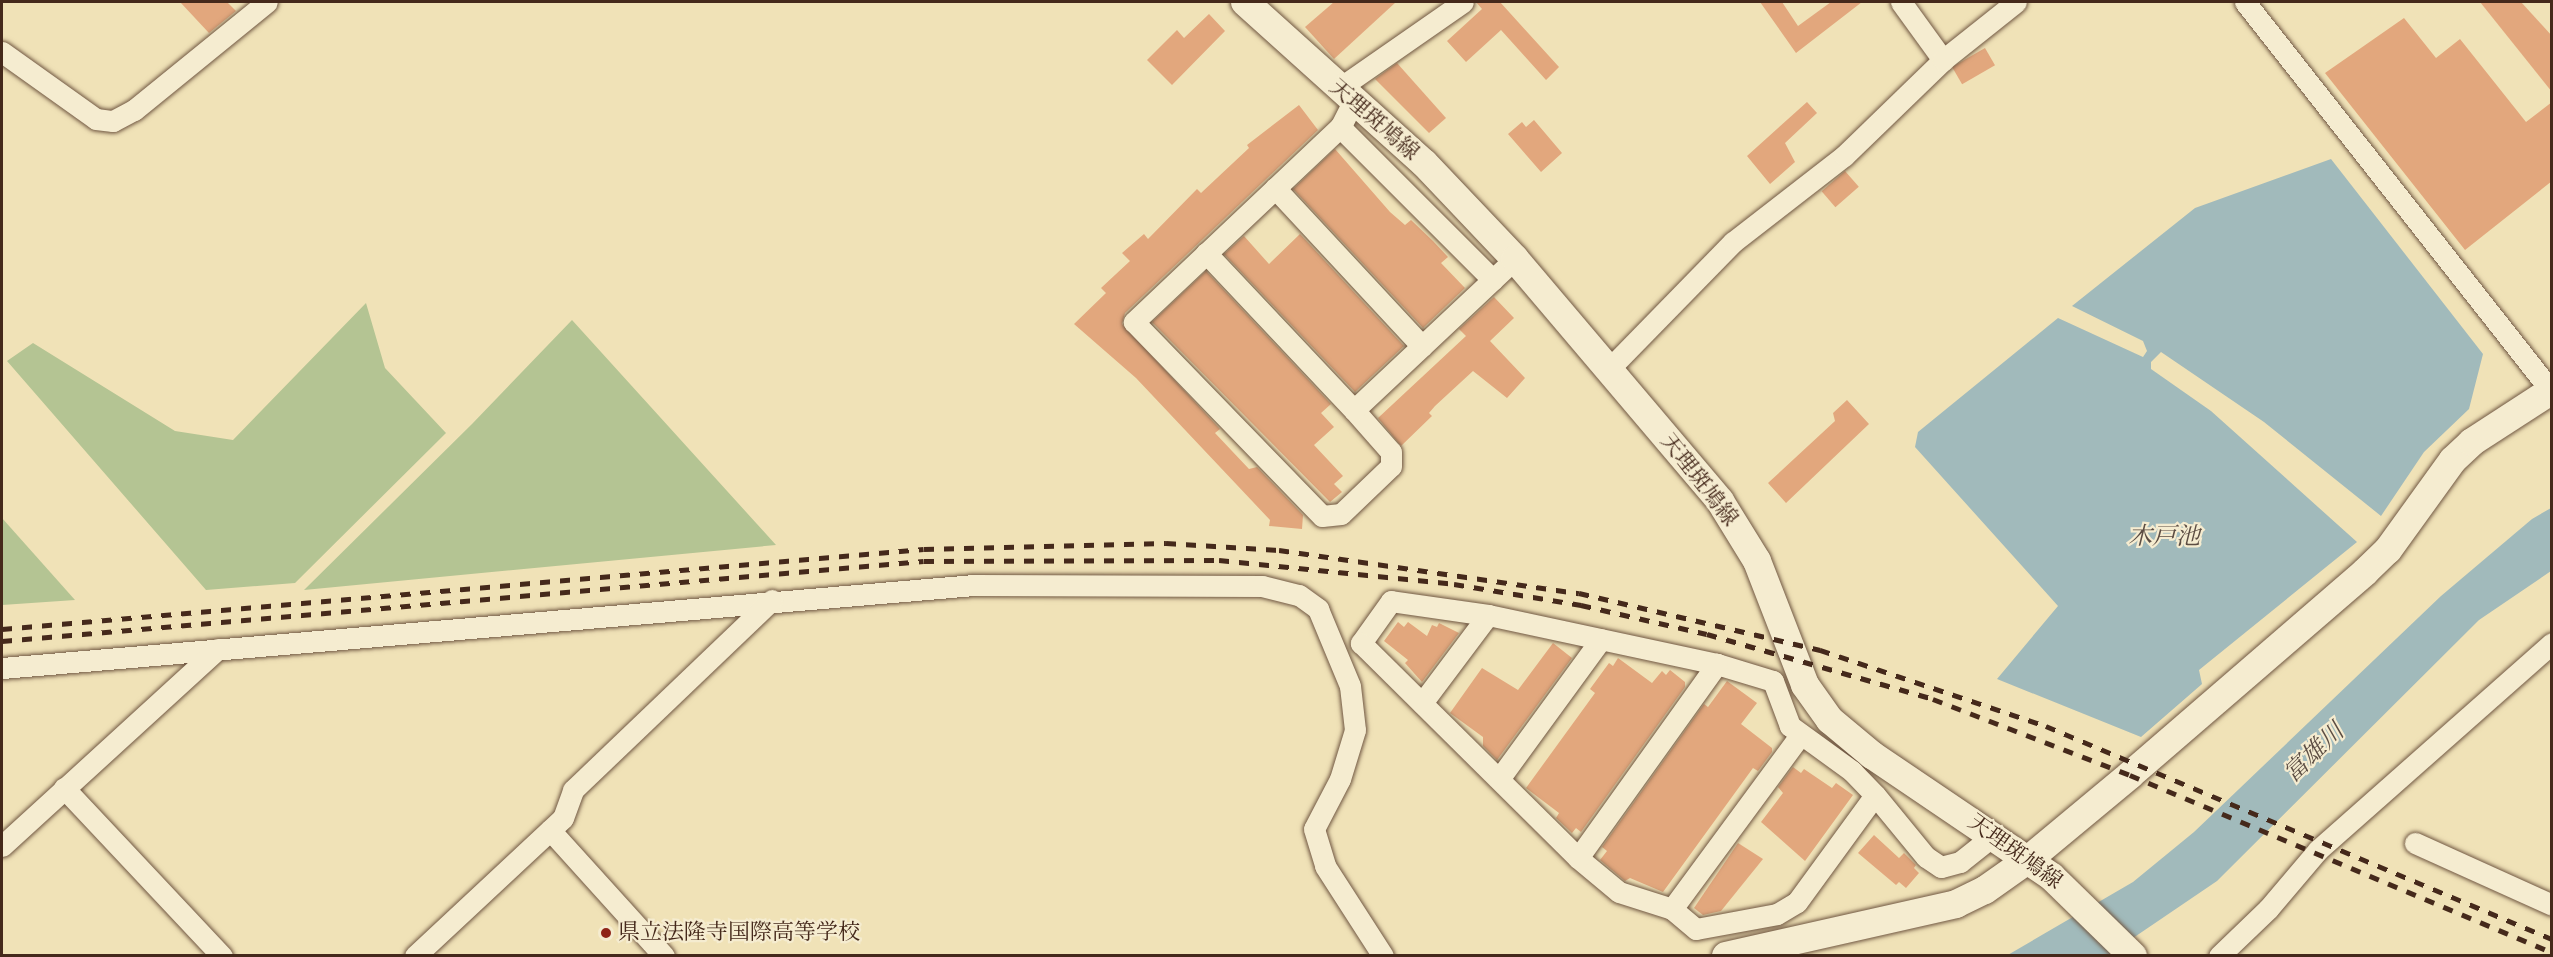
<!DOCTYPE html>
<html>
<head>
<meta charset="utf-8">
<style>
  body { margin:0 }
  #map { position:relative; width:2553px; height:957px; overflow:hidden; background:#f0e2b7; font-family:"IM FELL Double Pica","Noto Serif JP",serif }
  div>[style] { position:absolute }
  .green>* { inset:0; background:#b4c493 }
  .water>* { inset:0; background:#a1babb }
  .building>* { inset:0; background:#e2a77d; transform-origin:0 0 }
  .roads { filter:drop-shadow(0 0 2px #705742) drop-shadow(0 0 2px #705742) }
  .street>* { height:21px; margin:-10.5px; padding:0 10.5px; transform-origin:10.5px; border-radius:10.5px; background:#f5ecd0 }
  .secondary>* { height:28px; margin:-14px; padding:0 14px; transform-origin:14px; border-radius:14px; background:#f5ecd0 }
  .rail>* { height:4.5px; margin-top:-2.25px; transform-origin:0; background:repeating-linear-gradient(90deg,#45291b 0 10px,transparent 0 20px) }
  .dots>* { width:16px; height:16px; translate:-50% -50%; box-sizing:border-box; border:3px solid #f5ecd0; border-radius:50% }
  span { translate:-50% -50%; white-space:nowrap; text-align:center; line-height:1.15; -webkit-text-stroke:4.5px #f5ecd0; paint-order:stroke }
  .street-label { font-size:22px; color:#45291b }
  .poi-label { font-size:22px; color:#45291b }
  .left { translate:0 -50%; text-align:left }
  .water-label { font-size:24px; color:#5c4d43; font-style:italic }
  .frame { position:absolute; inset:0; border:3px solid #45291b; pointer-events:none }
</style>
</head>
<body>
<div id="map">
  <div class="green">
    <div style="clip-path:polygon(366px 303px,385px 368px,446px 433px,295px 583px,206px 590px,7px 361px,33px 343px,175px 431px,233px 440px)"></div>
    <div style="clip-path:polygon(572px 320px,776px 545px,304px 590px,472px 424px)"></div>
    <div style="clip-path:polygon(2px 518px,75px 600px,2px 605px)"></div>
  </div>
  <div class="water">
    <div style="clip-path:polygon(2331px 159px,2483px 354px,2469px 409px,2424px 452px,2381px 516px,2264px 422px,2161px 352px,2151px 362px,2151px 369px,2211px 411px,2357px 542px,2199px 670px,2202px 684px,2141px 737px,1997px 679px,2058px 606px,1915px 447px,1918px 432px,2058px 318px,2143px 357px,2147px 351px,2143px 341px,2072px 306px,2195px 208px)"></div>
    <div style="clip-path:polygon(2551px 508px,2551px 571px,2479px 620px,2217px 881px,2108px 955px,2006px 956px,2133px 882px,2194px 832px,2441px 596px,2532px 519px)"></div>
  </div>
  <div class="building">
    <div style="clip-path:polygon(180px 2px,227px 2px,236px 11px,209px 33px)"></div>
    <div style="clip-path:polygon(1334px 2px,1396px 2px,1334px 59px,1305px 27px)"></div>
    <div style="clip-path:polygon(1476px 2px,1500px 2px,1559px 67px,1546px 80px,1501px 30px,1466px 62px,1447px 41px,1482px 9px)"></div>
    <div style="clip-path:polygon(1760px 2px,1782px 2px,1798px 26px,1831px 2px,1862px 2px,1796px 53px)"></div>
    <div style="clip-path:polygon(2480px 2px,2521px 2px,2552px 36px,2552px 92px)"></div>
    <div style="clip-path:polygon(1209px 14px,1225px 31px,1172px 85px,1147px 60px,1177px 30px,1184px 38px)"></div>
    <div style="clip-path:polygon(2404px 18px,2436px 58px,2460px 39px,2526px 122px,2552px 102px,2552px 181px,2465px 250px,2325px 73px)"></div>
    <div style="left:1985px;top:48px;width:20px;height:38px;rotate:60deg"></div>
    <div style="clip-path:polygon(1397px 63px,1446px 118px,1429px 133px,1375px 79px)"></div>
    <div style="clip-path:polygon(1807px 102px,1817px 113px,1785px 143px,1795px 162px,1770px 184px,1747px 156px)"></div>
    <div style="clip-path:polygon(1299px 105px,1318px 130px,1125px 313px,1122px 324px,1220px 429px,1215px 433px,1249px 469px,1257px 467px,1303px 515px,1302px 529px,1269px 526px,1270px 520px,1136px 378px,1074px 324px,1106px 293px,1101px 288px,1130px 261px,1122px 253px,1144px 234px,1148px 239px,1197px 189px,1201px 193px,1249px 148px,1247px 145px)"></div>
    <div style="clip-path:polygon(1534px 120px,1562px 153px,1541px 172px,1508px 134px,1522px 122px,1526px 127px)"></div>
    <div style="clip-path:polygon(1335px 149px,1390px 212px,1405px 225px,1411px 220px,1433px 241px,1448px 257px,1441px 263px,1465px 288px,1423px 328px,1293px 189px)"></div>
    <div style="left:1845px;top:171px;width:21px;height:31px;rotate:49deg"></div>
    <div style="clip-path:polygon(1300px 234px,1404px 346px,1355px 392px,1224px 254px,1244px 236px,1269px 264px)"></div>
    <div style="clip-path:polygon(1206px 271px,1331px 404px,1321px 413px,1334px 427px,1314px 445px,1343px 476px,1334px 484px,1342px 492px,1330px 502px,1152px 322px)"></div>
    <div style="clip-path:polygon(1494px 297px,1514px 318px,1490px 341px,1525px 378px,1507px 398px,1473px 371px,1435px 406px,1429px 413px,1432px 416px,1401px 446px,1378px 418px,1466px 336px,1459px 329px)"></div>
    <div style="clip-path:polygon(1847px 400px,1869px 424px,1786px 503px,1768px 483px,1835px 421px,1833px 413px)"></div>
    <div style="clip-path:polygon(1398px 622px,1404px 627px,1408px 622px,1427px 636px,1432px 625px,1437px 627px,1439px 623px,1459px 633px,1422px 682px,1405px 663px,1408px 660px,1384px 641px)"></div>
    <div style="clip-path:polygon(1553px 643px,1572px 658px,1497px 760px,1483px 746px,1483px 737px,1450px 713px,1482px 668px,1518px 690px)"></div>
    <div style="clip-path:polygon(1618px 658px,1652px 683px,1662px 671px,1666px 675px,1670px 670px,1685px 682px,1685px 687px,1581px 832px,1576px 828px,1572px 833px,1556px 818px,1559px 813px,1526px 788px,1595px 693px,1590px 689px,1609px 663px,1613px 666px)"></div>
    <div style="clip-path:polygon(1727px 681px,1757px 703px,1741px 724px,1772px 748px,1772px 752px,1758px 771px,1753px 768px,1663px 892px,1630px 878px,1625px 881px,1600px 860px,1607px 851px,1602px 847px,1704px 704px,1708px 707px)"></div>
    <div style="clip-path:polygon(1793px 767px,1801px 773px,1804px 769px,1832px 788px,1836px 783px,1853px 795px,1805px 861px,1761px 822px,1783px 793px,1778px 787px)"></div>
    <div style="clip-path:polygon(1874px 835px,1899px 858px,1904px 853px,1916px 865px,1914px 868px,1919px 873px,1906px 888px,1899px 882px,1896px 885px,1858px 853px)"></div>
    <div style="clip-path:polygon(1738px 843px,1763px 859px,1721px 911px,1703px 915px,1694px 908px)"></div>
  </div>
  <div class="roads">
    <div class="street">
      <div style="left:1901px;top:2px;width:72px;rotate:54.1deg"></div>
      <div style="left:2245px;top:2px;width:495px;rotate:51.8deg"></div>
      <div style="left:2px;top:52px;width:115px;rotate:35.5deg"></div>
      <div style="left:96px;top:119px;width:17px;rotate:7deg"></div>
      <div style="left:113px;top:121px;width:24px;rotate:-28deg"></div>
      <div style="left:134px;top:110px;width:171px;rotate:-39.1deg"></div>
      <div style="left:1338px;top:89px;width:152px;rotate:-34.8deg"></div>
      <div style="left:1353px;top:102px;width:28px;rotate:117deg"></div>
      <div style="left:1340px;top:127px;width:284px;rotate:136.6deg"></div>
      <div style="left:1134px;top:322px;width:270px;rotate:45.9deg"></div>
      <div style="left:1322px;top:516px;width:19px;rotate:-6deg"></div>
      <div style="left:1341px;top:514px;width:69px;rotate:-43.8deg"></div>
      <div style="left:1391px;top:466px;width:14px;rotate:-90deg"></div>
      <div style="left:1391px;top:452px;width:56px;rotate:-131.4deg"></div>
      <div style="left:1354px;top:410px;width:221px;rotate:-43.2deg"></div>
      <div style="left:1340px;top:127px;width:216px;rotate:45deg"></div>
      <div style="left:1275px;top:188px;width:216px;rotate:47.1deg"></div>
      <div style="left:1206px;top:253px;width:216px;rotate:46.7deg"></div>
      <div style="left:1609px;top:369px;width:177px;rotate:-45.7deg"></div>
      <div style="left:1733px;top:242px;width:140px;rotate:-37.8deg"></div>
      <div style="left:1844px;top:156px;width:138px;rotate:-44.1deg"></div>
      <div style="left:1943px;top:60px;width:93px;rotate:-38.5deg"></div>
      <div style="left:2px;top:668px;width:976px;rotate:-4.88deg"></div>
      <div style="left:974px;top:585px;width:288px;rotate:0.2deg"></div>
      <div style="left:1262px;top:586px;width:38px;rotate:14deg"></div>
      <div style="left:1299px;top:595px;width:24px;rotate:36deg"></div>
      <div style="left:1318px;top:609px;width:83px;rotate:67.4deg"></div>
      <div style="left:1350px;top:686px;width:44px;rotate:83.5deg"></div>
      <div style="left:1355px;top:730px;width:51px;rotate:107deg"></div>
      <div style="left:1340px;top:779px;width:56px;rotate:117.5deg"></div>
      <div style="left:1314px;top:829px;width:39px;rotate:73deg"></div>
      <div style="left:1325px;top:866px;width:107px;rotate:57.2deg"></div>
      <div style="left:1422px;top:703px;width:110px;rotate:-53.1deg"></div>
      <div style="left:1499px;top:779px;width:173px;rotate:-53.9deg"></div>
      <div style="left:64px;top:788px;width:231px;rotate:46.8deg"></div>
      <div style="left:1875px;top:795px;width:33px;rotate:-134deg"></div>
      <div style="left:1852px;top:771px;width:77px;rotate:-144deg"></div>
      <div style="left:1790px;top:726px;width:48px;rotate:-110.7deg"></div>
      <div style="left:1773px;top:681px;width:59px;rotate:-163.1deg"></div>
      <div style="left:1717px;top:664px;width:234px;rotate:-167.9deg"></div>
      <div style="left:1488px;top:615px;width:98px;rotate:-171.8deg"></div>
      <div style="left:1391px;top:601px;width:52px;rotate:125.5deg"></div>
      <div style="left:1361px;top:643px;width:305px;rotate:44.7deg"></div>
      <div style="left:1578px;top:858px;width:53px;rotate:39.7deg"></div>
      <div style="left:1619px;top:892px;width:56px;rotate:17.8deg"></div>
      <div style="left:1672px;top:909px;width:31px;rotate:40deg"></div>
      <div style="left:1696px;top:929px;width:82px;rotate:-10.5deg"></div>
      <div style="left:1777px;top:914px;width:23px;rotate:-31deg"></div>
      <div style="left:1797px;top:902px;width:132px;rotate:-53.9deg"></div>
      <div style="left:1875px;top:795px;width:80px;rotate:50.6deg"></div>
      <div style="left:1926px;top:857px;width:18px;rotate:34deg"></div>
      <div style="left:1941px;top:867px;width:20px;rotate:-15deg"></div>
      <div style="left:1960px;top:862px;width:43px;rotate:-38.5deg"></div>
      <div style="left:550px;top:830px;width:170px;rotate:47.9deg"></div>
      <div style="left:2415px;top:843px;width:150px;rotate:24.3deg"></div>
      <div style="left:2px;top:846px;width:292px;rotate:-42.4deg"></div>
      <div style="left:1578px;top:858px;width:239px;rotate:-54.4deg"></div>
      <div style="left:1672px;top:909px;width:217px;rotate:-53.6deg"></div>
      <div style="left:415px;top:956px;width:202px;rotate:-43deg"></div>
      <div style="left:563px;top:818px;width:30px;rotate:-70deg"></div>
      <div style="left:573px;top:790px;width:275px;rotate:-43.7deg"></div>
      <div style="left:2219px;top:956px;width:68px;rotate:-43.8deg"></div>
      <div style="left:2268px;top:909px;width:77px;rotate:-49.7deg"></div>
      <div style="left:2318px;top:850px;width:312px;rotate:-41.5deg"></div>
    </div>
    <div class="secondary">
      <div style="left:1245px;top:2px;width:241px;rotate:42deg"></div>
      <div style="left:1424px;top:163px;width:132px;rotate:46.5deg"></div>
      <div style="left:1515px;top:259px;width:317px;rotate:49.7deg"></div>
      <div style="left:1720px;top:501px;width:70px;rotate:58.3deg"></div>
      <div style="left:1757px;top:561px;width:133px;rotate:68.8deg"></div>
      <div style="left:1805px;top:685px;width:43px;rotate:54.5deg"></div>
      <div style="left:1830px;top:720px;width:55px;rotate:39.8deg"></div>
      <div style="left:1872px;top:755px;width:217px;rotate:34.1deg"></div>
      <div style="left:2052px;top:877px;width:113px;rotate:44.3deg"></div>
      <div style="left:1726px;top:956px;width:236px;rotate:-12.7deg"></div>
      <div style="left:1956px;top:904px;width:32px;rotate:-26deg"></div>
      <div style="left:1985px;top:890px;width:54px;rotate:-35.2deg"></div>
      <div style="left:2029px;top:859px;width:131px;rotate:-39.7deg"></div>
      <div style="left:2130px;top:775px;width:311px;rotate:-40.8deg"></div>
      <div style="left:2365px;top:572px;width:32px;rotate:-44deg"></div>
      <div style="left:2388px;top:550px;width:111px;rotate:-54.2deg"></div>
      <div style="left:2453px;top:460px;width:26px;rotate:-43deg"></div>
      <div style="left:2472px;top:442px;width:95px;rotate:-33deg"></div>
    </div>
  </div>
  <div class="rail">
    <div style="left:2px;top:629px;width:925px;rotate:-4.96deg"></div>
    <div style="left:924px;top:549px;width:242px;rotate:-1.4deg"></div>
    <div style="left:1166px;top:543px;width:113px;rotate:3.5deg"></div>
    <div style="left:1279px;top:550px;width:303px;rotate:8.2deg"></div>
    <div style="left:1579px;top:593px;width:248px;rotate:13.3deg"></div>
    <div style="left:1820px;top:650px;width:238px;rotate:18.6deg"></div>
    <div style="left:2046px;top:726px;width:549px;rotate:22.83deg"></div>
    <div style="left:2px;top:641px;width:925px;rotate:-4.96deg"></div>
    <div style="left:924px;top:561px;width:295px;rotate:-0.2deg"></div>
    <div style="left:1219px;top:560px;width:236px;rotate:5.8deg"></div>
    <div style="left:1454px;top:584px;width:129px;rotate:9.4deg"></div>
    <div style="left:1581px;top:605px;width:129px;rotate:13deg"></div>
    <div style="left:1707px;top:634px;width:235px;rotate:16deg"></div>
    <div style="left:1933px;top:699px;width:211px;rotate:21.1deg"></div>
    <div style="left:2130px;top:775px;width:458px;rotate:22.8deg"></div>
  </div>
  <div class="dots">
    <div style="left:606px;top:933px;background:#8f2418"></div>
  </div>
  <div class="street-label">
    <span style="left:1374px;top:120px;rotate:41deg">天理斑鳩線</span>
    <span style="left:1699px;top:480px;rotate:52deg">天理斑鳩線</span>
    <span style="left:2015px;top:852px;rotate:36deg">天理斑鳩線</span>
  </div>
  <div class="poi-label">
    <span class="left" style="left:618px;top:933px">県立法隆寺国際高等学校</span>
  </div>
  <div class="water-label">
    <span style="left:2164px;top:537px">木戸池</span>
    <span style="left:2314px;top:753px;rotate:-44deg">富雄川</span>
  </div>
  <div class="frame"></div>
</div>
</body>
</html>
